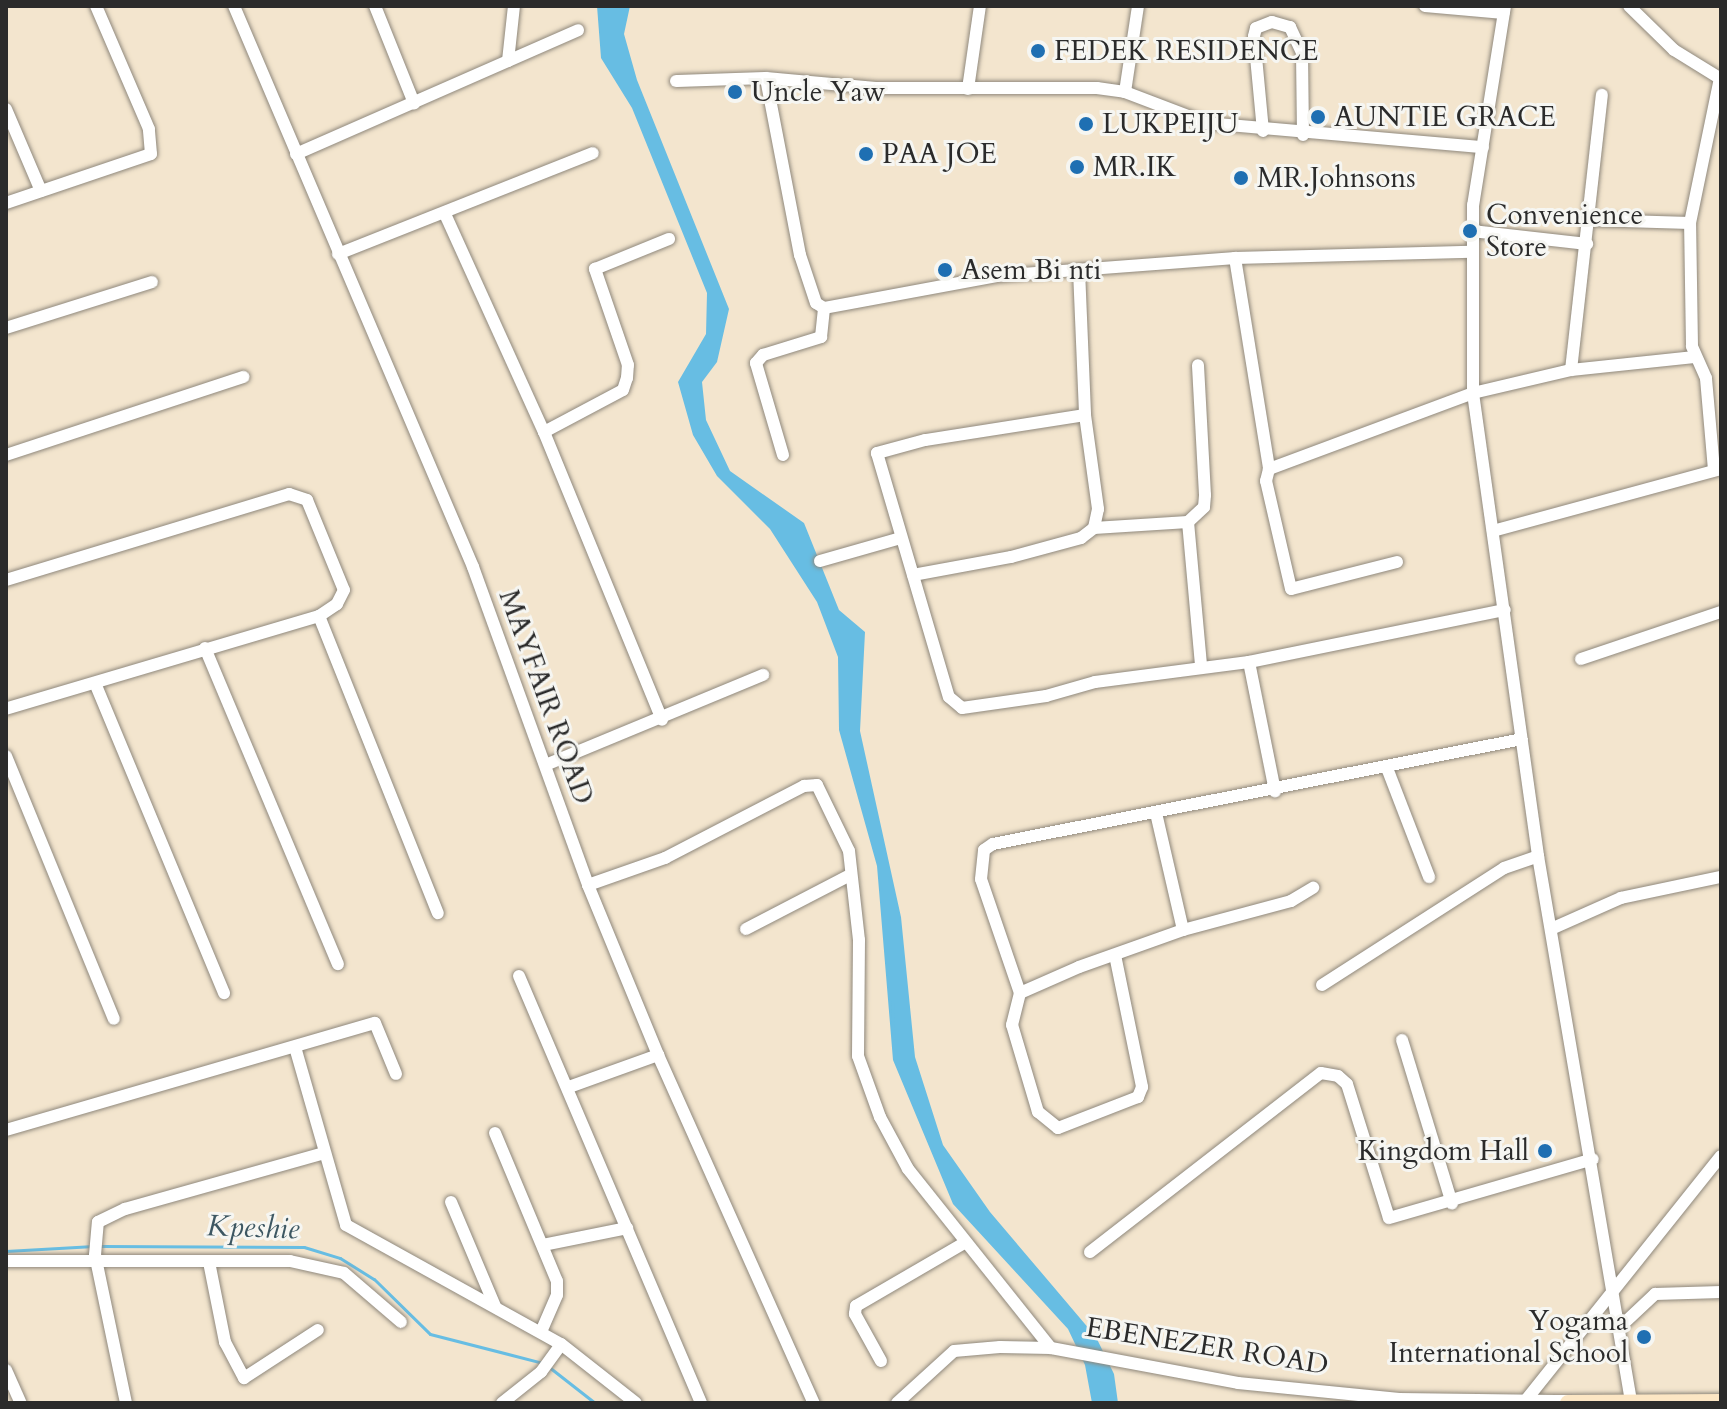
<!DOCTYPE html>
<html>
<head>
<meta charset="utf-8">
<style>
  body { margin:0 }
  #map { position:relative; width:1727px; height:1409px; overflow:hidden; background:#f3e5ce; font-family:Cardo,serif }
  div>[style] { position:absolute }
  .water>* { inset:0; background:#67bde3 }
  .stream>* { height:3px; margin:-1.5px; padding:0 1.5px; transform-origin:1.5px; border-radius:1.5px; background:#67bde3 }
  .roads { filter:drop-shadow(0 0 2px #8f887c) drop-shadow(0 0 2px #8f887c) }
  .street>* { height:12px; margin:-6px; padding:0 6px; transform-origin:6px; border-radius:6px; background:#fff }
  .secondary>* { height:16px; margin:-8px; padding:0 8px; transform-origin:8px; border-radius:8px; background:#fce6c4 }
  .dots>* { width:22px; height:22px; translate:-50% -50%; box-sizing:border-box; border:4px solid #f6f6f2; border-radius:50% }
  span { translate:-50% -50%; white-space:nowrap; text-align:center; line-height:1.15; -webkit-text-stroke:6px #f6f6f2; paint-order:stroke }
  .poi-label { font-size:28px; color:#2b2b2b }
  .left { translate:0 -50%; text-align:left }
  .right { translate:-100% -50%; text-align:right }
  .street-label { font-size:28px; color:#2b2b2b }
  .water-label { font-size:30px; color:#3d5762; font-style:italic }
  .frame { position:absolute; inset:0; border:8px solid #2b2b2b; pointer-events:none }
</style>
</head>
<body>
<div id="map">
  <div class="water">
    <div style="clip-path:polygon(597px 6px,630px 6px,624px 34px,637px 80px,729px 309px,717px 362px,702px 382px,706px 420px,730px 471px,804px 523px,839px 610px,865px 632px,860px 731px,901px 917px,915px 1057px,943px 1145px,990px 1212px,1096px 1337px,1114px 1374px,1118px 1403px,1092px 1403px,1085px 1365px,1068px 1329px,953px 1204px,893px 1060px,877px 866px,839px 730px,838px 657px,817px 602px,770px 529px,717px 476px,693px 435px,678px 382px,706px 334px,707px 293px,632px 108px,601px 58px)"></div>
  </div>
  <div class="stream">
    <div style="left:892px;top:1002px;width:36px;rotate:88deg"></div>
    <div style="left:101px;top:1246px;width:203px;rotate:0.3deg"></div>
    <div style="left:304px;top:1247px;width:38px;rotate:17deg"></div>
    <div style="left:340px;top:1258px;width:40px;rotate:32deg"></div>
    <div style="left:374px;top:1279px;width:78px;rotate:44.5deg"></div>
    <div style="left:430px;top:1334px;width:117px;rotate:14.4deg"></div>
    <div style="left:6px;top:1251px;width:88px;rotate:-3.3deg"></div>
    <div style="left:549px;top:1367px;width:58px;rotate:38deg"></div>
  </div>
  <div class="roads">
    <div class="street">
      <div style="left:234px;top:6px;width:610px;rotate:66.92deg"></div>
      <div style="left:473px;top:567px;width:338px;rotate:70.1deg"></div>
      <div style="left:588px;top:885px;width:184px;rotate:67.6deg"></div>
      <div style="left:658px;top:1055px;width:381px;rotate:65.9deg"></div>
      <div style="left:375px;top:6px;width:105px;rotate:68.1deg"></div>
      <div style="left:1425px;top:6px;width:79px;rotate:5.1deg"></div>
      <div style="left:1505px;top:6px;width:202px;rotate:99.1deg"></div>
      <div style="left:1473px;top:205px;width:188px;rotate:90deg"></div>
      <div style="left:1473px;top:393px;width:468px;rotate:82deg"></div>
      <div style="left:1538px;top:856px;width:553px;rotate:80.32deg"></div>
      <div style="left:1629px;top:6px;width:63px;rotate:44.4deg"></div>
      <div style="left:1674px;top:50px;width:55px;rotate:31.7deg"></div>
      <div style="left:508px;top:61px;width:55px;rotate:-83.8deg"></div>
      <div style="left:676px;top:81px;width:90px;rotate:-1.9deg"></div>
      <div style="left:968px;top:89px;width:84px;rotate:-81.8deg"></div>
      <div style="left:1125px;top:92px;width:87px;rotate:-81.4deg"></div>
      <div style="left:6px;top:109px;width:89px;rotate:66.9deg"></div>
      <div style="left:1263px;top:131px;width:95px;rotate:-95.4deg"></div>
      <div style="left:1254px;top:36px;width:8px;rotate:-76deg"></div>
      <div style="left:1256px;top:28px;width:17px;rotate:-21deg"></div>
      <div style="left:1272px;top:22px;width:19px;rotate:16deg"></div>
      <div style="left:1290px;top:27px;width:29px;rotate:65deg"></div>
      <div style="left:1302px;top:53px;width:82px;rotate:89.3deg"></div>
      <div style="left:296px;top:154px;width:308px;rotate:-23.7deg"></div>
      <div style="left:6px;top:203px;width:153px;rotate:-18.7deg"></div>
      <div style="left:151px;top:154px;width:25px;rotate:-95deg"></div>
      <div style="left:149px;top:129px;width:134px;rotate:-113.3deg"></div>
      <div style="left:445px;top:214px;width:239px;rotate:65.6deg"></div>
      <div style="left:544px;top:432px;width:311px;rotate:67.7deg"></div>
      <div style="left:1591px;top:220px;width:99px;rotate:1.7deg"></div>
      <div style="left:1472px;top:231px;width:116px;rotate:6.4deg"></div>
      <div style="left:338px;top:254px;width:274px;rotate:-21.6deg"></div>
      <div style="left:1235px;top:258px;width:214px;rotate:80.8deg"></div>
      <div style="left:1079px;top:270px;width:145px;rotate:87.6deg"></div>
      <div style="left:1085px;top:415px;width:95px;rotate:82.1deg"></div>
      <div style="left:1098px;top:509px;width:19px;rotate:102deg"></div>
      <div style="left:824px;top:308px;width:175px;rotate:-10.5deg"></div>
      <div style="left:996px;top:276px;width:240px;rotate:-4.3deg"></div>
      <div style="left:1235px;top:258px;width:236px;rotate:-1.5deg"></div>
      <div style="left:6px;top:328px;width:153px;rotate:-17.5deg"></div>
      <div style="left:1571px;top:370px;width:277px;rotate:-83.6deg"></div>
      <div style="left:1085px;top:415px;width:162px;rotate:171.1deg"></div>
      <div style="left:925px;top:440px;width:50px;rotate:164.8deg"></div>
      <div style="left:877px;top:453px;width:254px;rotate:73.6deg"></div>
      <div style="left:949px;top:697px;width:17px;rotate:40deg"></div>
      <div style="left:962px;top:708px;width:85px;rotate:-8.1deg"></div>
      <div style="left:1046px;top:696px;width:51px;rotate:-15.9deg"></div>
      <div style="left:1095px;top:682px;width:155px;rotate:-7.4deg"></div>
      <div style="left:1249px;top:662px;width:261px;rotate:-11.5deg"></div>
      <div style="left:544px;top:432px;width:89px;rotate:-28deg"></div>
      <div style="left:623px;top:390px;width:13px;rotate:-72deg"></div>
      <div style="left:627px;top:378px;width:13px;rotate:-86deg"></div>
      <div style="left:628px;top:365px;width:102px;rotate:-109deg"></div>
      <div style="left:595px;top:269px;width:80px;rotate:-22.1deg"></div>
      <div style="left:6px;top:455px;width:250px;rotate:-18.2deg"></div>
      <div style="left:783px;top:455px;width:96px;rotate:-106.4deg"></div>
      <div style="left:756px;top:363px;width:11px;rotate:-49deg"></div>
      <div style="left:763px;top:355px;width:61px;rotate:-17.2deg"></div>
      <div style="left:821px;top:337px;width:29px;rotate:-84deg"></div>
      <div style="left:824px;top:308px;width:9px;rotate:-148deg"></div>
      <div style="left:816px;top:303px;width:51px;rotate:-108.4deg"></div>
      <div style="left:800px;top:255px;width:180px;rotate:-100.9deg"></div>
      <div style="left:766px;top:78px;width:110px;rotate:5.2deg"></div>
      <div style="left:876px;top:88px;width:221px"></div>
      <div style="left:1097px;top:88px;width:28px;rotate:8deg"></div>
      <div style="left:1125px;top:92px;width:87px;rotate:20.9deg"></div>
      <div style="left:1206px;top:123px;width:278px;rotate:5deg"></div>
      <div style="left:1714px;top:470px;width:92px;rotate:-95deg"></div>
      <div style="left:1706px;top:378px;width:35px;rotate:-114deg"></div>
      <div style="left:1692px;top:346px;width:123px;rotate:-90.9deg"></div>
      <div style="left:1690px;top:223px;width:148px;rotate:-78.3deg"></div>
      <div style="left:1188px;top:522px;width:145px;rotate:84.8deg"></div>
      <div style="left:1493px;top:531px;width:236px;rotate:-15.2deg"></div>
      <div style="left:820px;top:561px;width:84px;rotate:-15.9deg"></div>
      <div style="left:1397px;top:562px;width:109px;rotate:165.7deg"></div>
      <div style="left:1291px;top:589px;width:111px;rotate:-103deg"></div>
      <div style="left:1266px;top:481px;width:12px;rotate:-76deg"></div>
      <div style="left:1269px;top:469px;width:218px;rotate:-20.4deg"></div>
      <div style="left:1473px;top:393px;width:101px;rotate:-13.2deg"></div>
      <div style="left:1571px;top:370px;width:124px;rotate:-6deg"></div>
      <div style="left:913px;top:575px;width:100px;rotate:-10.4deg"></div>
      <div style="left:1011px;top:557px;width:73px;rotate:-15.2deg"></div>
      <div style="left:1081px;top:538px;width:16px;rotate:-38deg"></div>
      <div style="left:1094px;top:528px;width:94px;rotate:-3.7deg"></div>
      <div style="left:1188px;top:522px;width:22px;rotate:-43deg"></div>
      <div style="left:1204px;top:507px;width:12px;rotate:-85deg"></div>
      <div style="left:1205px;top:495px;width:130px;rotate:-93.1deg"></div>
      <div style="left:6px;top:580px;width:296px;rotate:-16.9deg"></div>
      <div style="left:289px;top:494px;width:19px;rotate:18deg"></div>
      <div style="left:307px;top:500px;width:97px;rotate:67.7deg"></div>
      <div style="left:344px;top:590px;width:16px;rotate:117deg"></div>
      <div style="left:337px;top:604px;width:22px;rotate:146deg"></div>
      <div style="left:319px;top:616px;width:327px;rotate:163.5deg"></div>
      <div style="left:319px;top:616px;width:320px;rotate:68.2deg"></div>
      <div style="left:205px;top:648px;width:343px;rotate:67.2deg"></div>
      <div style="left:1581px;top:659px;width:148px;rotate:-18.6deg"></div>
      <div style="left:1249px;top:662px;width:132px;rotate:78.6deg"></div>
      <div style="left:95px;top:683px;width:336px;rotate:67.4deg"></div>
      <div style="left:6px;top:756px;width:284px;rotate:67.7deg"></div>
      <div style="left:548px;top:764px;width:233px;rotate:-22.5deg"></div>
      <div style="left:1387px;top:768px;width:117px;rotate:68.9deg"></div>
      <div style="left:1156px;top:813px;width:120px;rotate:77deg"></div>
      <div style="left:588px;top:885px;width:82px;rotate:-19.3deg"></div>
      <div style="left:665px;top:858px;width:157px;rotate:-27.4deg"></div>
      <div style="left:804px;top:786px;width:13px;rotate:-4deg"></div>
      <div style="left:817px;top:785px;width:73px;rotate:64.1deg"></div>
      <div style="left:849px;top:851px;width:90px;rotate:83.6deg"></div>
      <div style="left:859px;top:940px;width:116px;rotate:90.5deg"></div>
      <div style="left:858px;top:1056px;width:65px;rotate:70.2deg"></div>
      <div style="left:880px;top:1117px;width:59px;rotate:61.7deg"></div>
      <div style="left:908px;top:1169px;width:229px;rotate:51.4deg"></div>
      <div style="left:746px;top:929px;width:117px;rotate:-27.4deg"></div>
      <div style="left:1551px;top:929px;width:77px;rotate:-23.9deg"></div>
      <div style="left:1621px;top:898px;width:102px;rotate:-11.9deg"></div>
      <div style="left:1115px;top:955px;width:135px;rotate:78.4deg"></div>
      <div style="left:1142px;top:1087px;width:11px;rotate:112deg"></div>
      <div style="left:1138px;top:1097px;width:86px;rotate:158.8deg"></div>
      <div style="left:1058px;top:1128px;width:26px;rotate:-141deg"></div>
      <div style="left:1038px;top:1112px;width:91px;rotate:-106.6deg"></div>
      <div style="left:1012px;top:1025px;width:33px;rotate:-76deg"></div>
      <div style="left:1020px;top:993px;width:64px;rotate:-23.8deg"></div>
      <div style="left:1079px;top:967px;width:110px;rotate:-19.6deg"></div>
      <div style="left:1183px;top:930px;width:112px;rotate:-15deg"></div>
      <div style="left:1291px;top:901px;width:26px;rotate:-31deg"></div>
      <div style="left:519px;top:976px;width:464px;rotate:66.9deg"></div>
      <div style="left:1322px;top:985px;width:216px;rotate:-32.7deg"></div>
      <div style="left:1504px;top:868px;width:36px;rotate:-19deg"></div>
      <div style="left:1020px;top:993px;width:120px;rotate:-108.9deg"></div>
      <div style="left:981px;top:879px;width:29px;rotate:-84deg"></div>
      <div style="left:984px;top:850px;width:11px;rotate:-34deg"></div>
      <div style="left:993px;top:844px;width:539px;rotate:-11.23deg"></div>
      <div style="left:1402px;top:1040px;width:171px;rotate:73deg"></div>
      <div style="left:295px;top:1047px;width:185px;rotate:74deg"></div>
      <div style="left:346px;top:1225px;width:246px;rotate:29deg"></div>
      <div style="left:561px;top:1344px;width:95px;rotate:38.2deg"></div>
      <div style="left:569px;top:1087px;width:95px;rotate:-19.8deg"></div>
      <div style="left:6px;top:1130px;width:384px;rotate:-16.2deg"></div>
      <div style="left:375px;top:1023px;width:55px;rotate:67.6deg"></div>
      <div style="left:495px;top:1133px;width:160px;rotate:67.3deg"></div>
      <div style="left:557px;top:1281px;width:14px;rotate:90deg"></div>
      <div style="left:557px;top:1295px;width:40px;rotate:113.4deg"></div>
      <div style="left:451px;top:1202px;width:113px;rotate:67.1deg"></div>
      <div style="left:543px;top:1245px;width:86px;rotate:-11.4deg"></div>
      <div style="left:1090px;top:1252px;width:292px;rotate:-37.8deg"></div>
      <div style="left:1321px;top:1073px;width:17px;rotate:10deg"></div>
      <div style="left:1338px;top:1076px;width:12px;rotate:42deg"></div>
      <div style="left:1347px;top:1084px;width:140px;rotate:72.6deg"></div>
      <div style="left:1389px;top:1218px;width:212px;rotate:-16.1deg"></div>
      <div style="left:6px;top:1261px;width:284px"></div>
      <div style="left:290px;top:1261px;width:55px;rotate:12.5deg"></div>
      <div style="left:344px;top:1273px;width:75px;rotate:40.7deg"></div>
      <div style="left:209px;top:1262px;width:82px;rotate:78.7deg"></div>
      <div style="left:225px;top:1342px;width:41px;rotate:62.2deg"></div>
      <div style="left:244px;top:1378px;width:88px;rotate:-33deg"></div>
      <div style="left:1621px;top:1326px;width:47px;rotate:-43.3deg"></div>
      <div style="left:1655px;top:1294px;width:66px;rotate:-1.7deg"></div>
      <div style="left:881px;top:1361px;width:54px;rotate:-119deg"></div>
      <div style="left:855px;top:1314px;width:8px;rotate:-83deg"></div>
      <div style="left:856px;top:1306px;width:127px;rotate:-30.2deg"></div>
      <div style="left:6px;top:1370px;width:36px;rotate:66deg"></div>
      <div style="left:1526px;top:1400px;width:312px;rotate:-51.4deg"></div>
      <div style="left:126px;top:1403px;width:151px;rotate:-101.8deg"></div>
      <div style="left:95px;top:1255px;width:33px;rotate:-85deg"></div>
      <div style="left:98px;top:1222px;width:30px;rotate:-26deg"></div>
      <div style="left:125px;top:1209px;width:207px;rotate:-15.7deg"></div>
      <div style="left:502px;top:1403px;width:50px;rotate:-38.5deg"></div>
      <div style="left:541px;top:1372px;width:34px;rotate:-54deg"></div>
      <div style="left:897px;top:1403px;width:77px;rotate:-42.4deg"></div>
      <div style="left:954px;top:1351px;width:46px;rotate:-5deg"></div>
      <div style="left:1000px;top:1347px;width:51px;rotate:1.1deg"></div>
      <div style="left:1051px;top:1348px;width:190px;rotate:10.6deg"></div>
      <div style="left:1238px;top:1383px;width:162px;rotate:5.7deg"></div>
      <div style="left:1399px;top:1399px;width:172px;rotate:0.7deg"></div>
    </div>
    <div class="secondary">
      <div style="left:1568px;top:1403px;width:153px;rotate:-0.4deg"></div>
    </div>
  </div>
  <div class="dots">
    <div style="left:1038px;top:51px;background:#1f6fb2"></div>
    <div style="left:735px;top:92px;background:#1f6fb2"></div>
    <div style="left:1318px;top:117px;background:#1f6fb2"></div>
    <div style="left:1086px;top:124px;background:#1f6fb2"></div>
    <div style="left:866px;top:154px;background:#1f6fb2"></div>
    <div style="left:1077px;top:167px;background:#1f6fb2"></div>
    <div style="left:1241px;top:178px;background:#1f6fb2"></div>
    <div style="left:1470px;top:231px;background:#1f6fb2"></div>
    <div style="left:945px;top:270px;background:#1f6fb2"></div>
    <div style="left:1545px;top:1151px;background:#1f6fb2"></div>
    <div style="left:1644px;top:1337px;background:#1f6fb2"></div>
  </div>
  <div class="poi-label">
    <span class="left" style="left:1054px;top:51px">FEDEK RESIDENCE</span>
    <span class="left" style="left:751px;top:92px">Uncle Yaw</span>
    <span class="left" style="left:1334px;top:117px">AUNTIE GRACE</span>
    <span class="left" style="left:1102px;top:124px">LUKPEIJU</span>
    <span class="left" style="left:882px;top:154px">PAA JOE</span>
    <span class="left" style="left:1093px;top:167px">MR.IK</span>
    <span class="left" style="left:1257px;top:178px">MR.Johnsons</span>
    <span class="left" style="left:1486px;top:231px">Convenience<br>Store</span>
    <span class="left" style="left:961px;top:270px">Asem Bi nti</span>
    <span class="right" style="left:1529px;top:1151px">Kingdom Hall</span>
    <span class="right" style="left:1628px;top:1337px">Yogama<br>International School</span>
  </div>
  <div class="street-label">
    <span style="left:546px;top:697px;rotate:70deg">MAYFAIR ROAD</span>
    <span style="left:1207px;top:1346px;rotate:9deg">EBENEZER ROAD</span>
  </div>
  <div class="water-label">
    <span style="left:253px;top:1228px;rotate:2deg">Kpeshie</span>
  </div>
  <div class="frame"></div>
</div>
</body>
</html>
